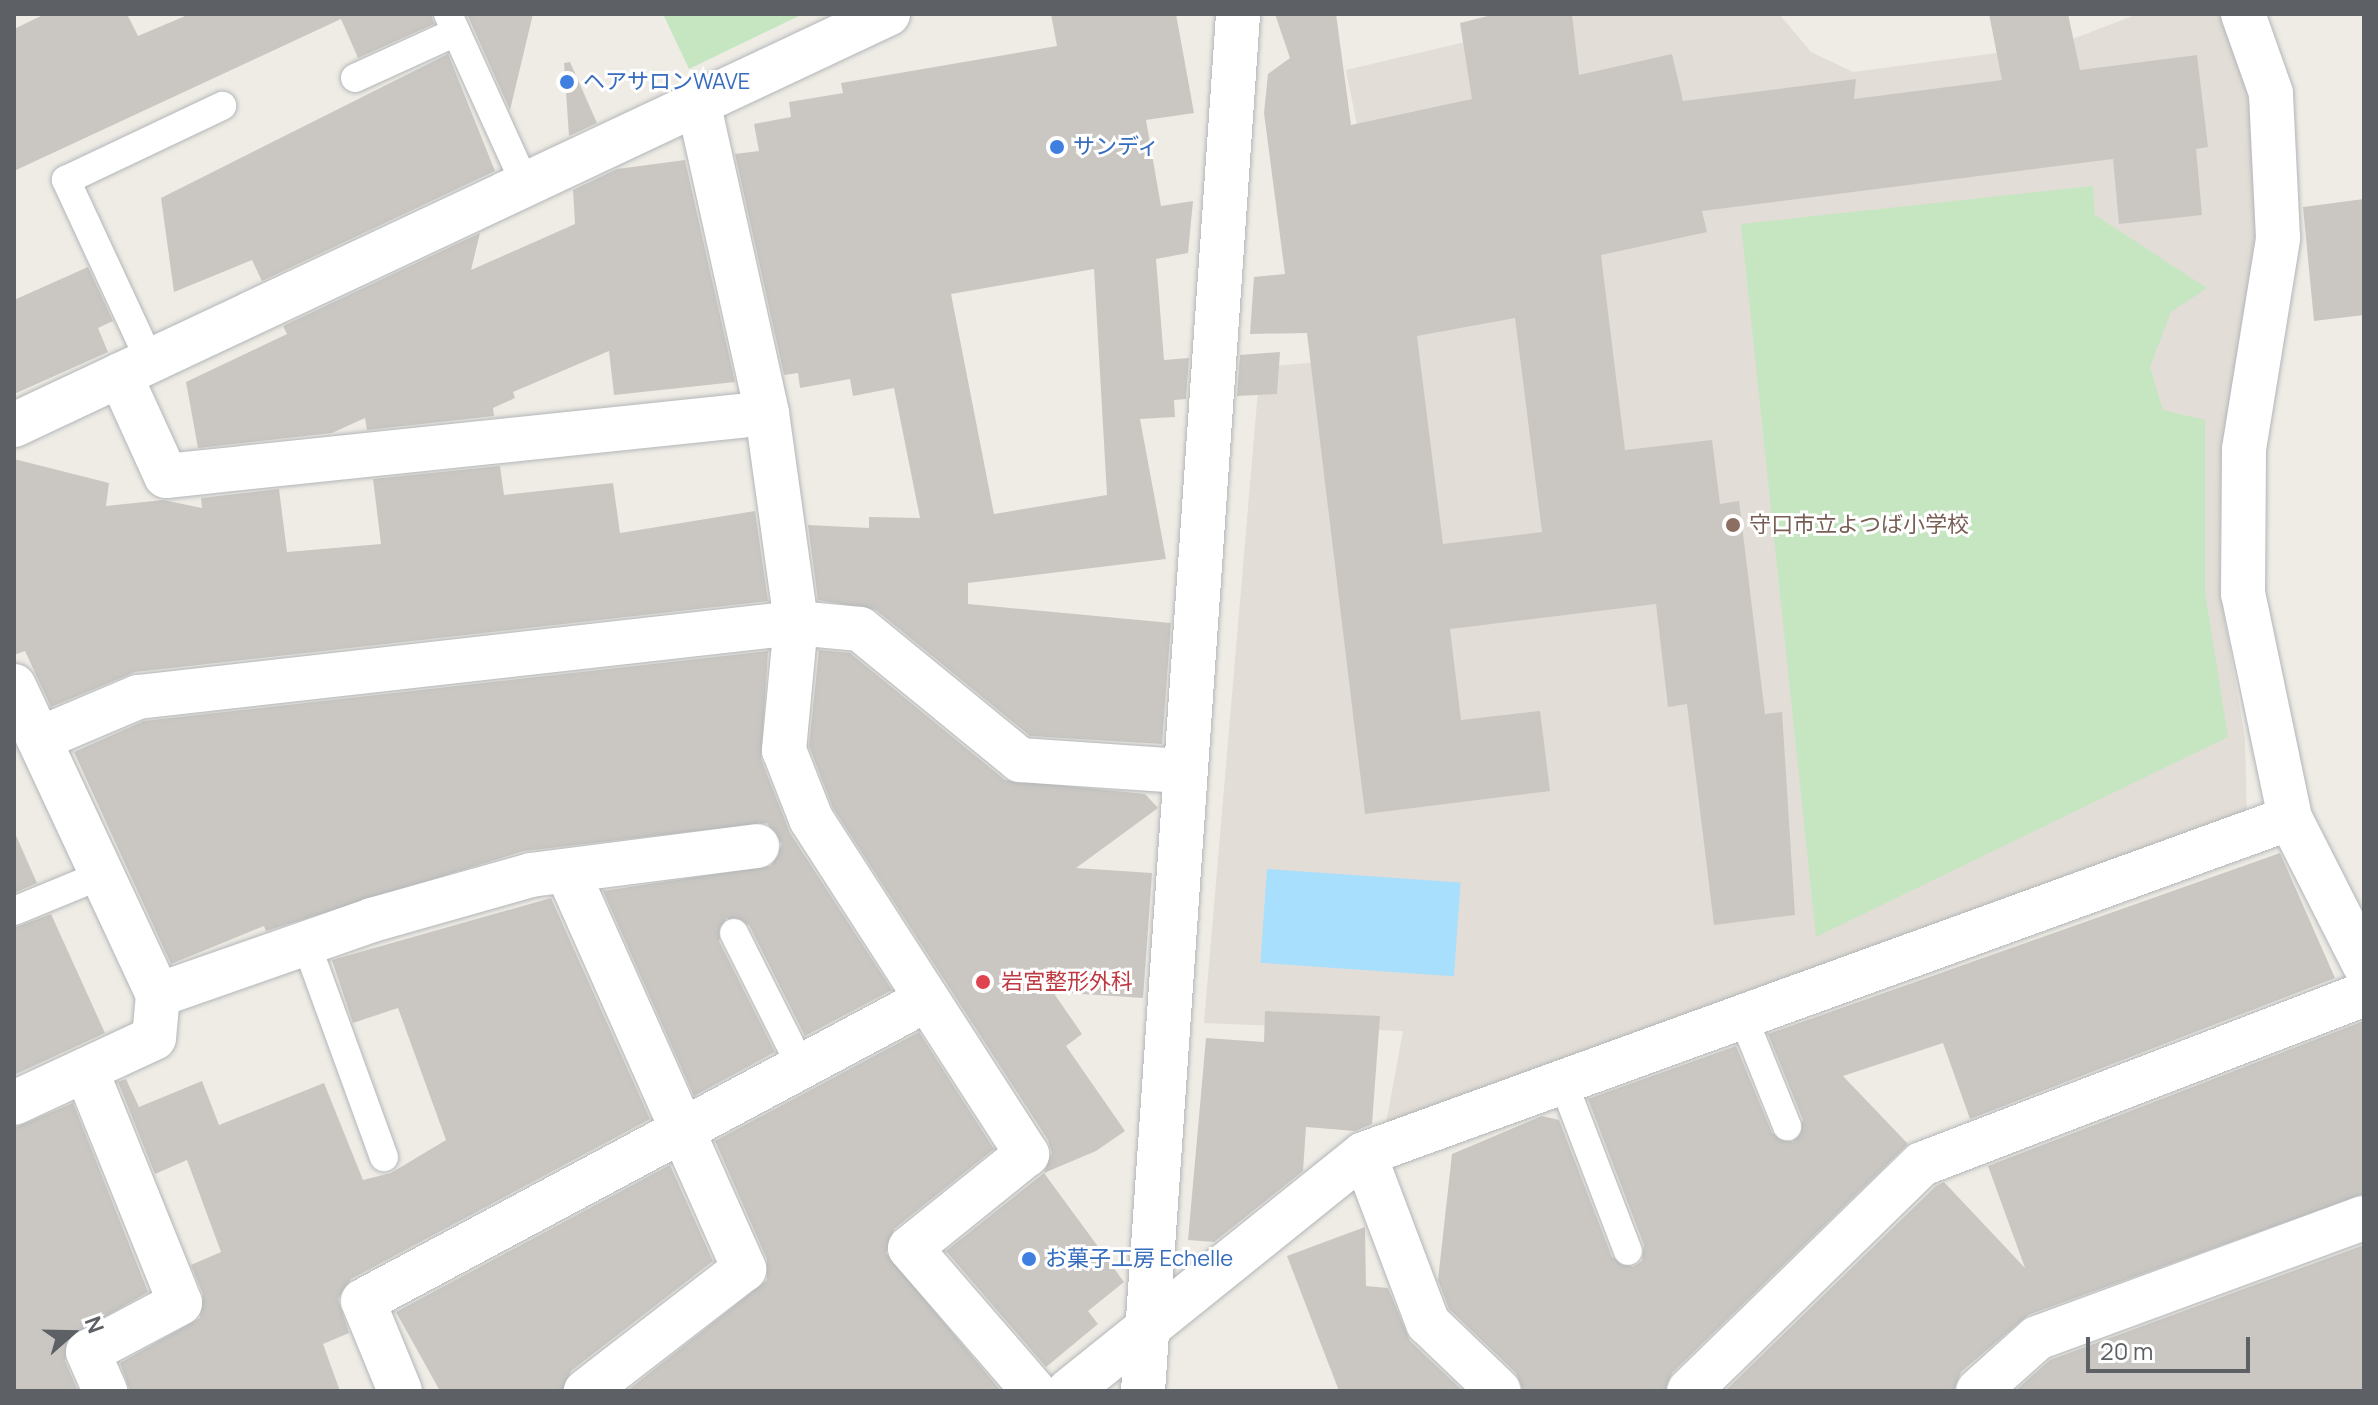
<!DOCTYPE html>
<html>
<head>
<meta charset="utf-8">
<style>
  body { margin:0 }
  #map { position:relative; width:2378px; height:1405px; overflow:hidden; background:#efece5; font-family:Manrope,"Noto Sans JP",sans-serif }
  div>[style] { position:absolute }
  .education>* { inset:0; background:#e2ddd6 }
  .green>* { inset:0; background:#c6e6c2 }
  .water>* { inset:0; background:#a7dffd; transform-origin:0 0 }
  .building>* { inset:0; background:#cac7c2 }
  .roads { filter:drop-shadow(0 0 2px #b2b6b9) drop-shadow(0 0 2px #b2b6b9) }
  .lane>* { height:28px; margin:-14px; padding:0 14px; transform-origin:14px; border-radius:14px; background:#fff }
  .street>* { height:44px; margin:-22px; padding:0 22px; transform-origin:22px; border-radius:22px; background:#fff }
  .secondary>* { height:44px; margin:-22px; padding:0 22px; transform-origin:22px; border-radius:22px; background:#fff }
  .dots>* { width:22px; height:22px; translate:-50% -50%; box-sizing:border-box; border:4px solid #fff; border-radius:50% }
  span { translate:-50% -50%; white-space:nowrap; text-align:center; line-height:1.15; -webkit-text-stroke:6px #fff; paint-order:stroke }
  .shop-label { font-size:22px; color:#366cbe }
  .left { translate:0 -50%; text-align:left }
  .education-label { font-size:22px; color:#785e54 }
  .health-label { font-size:22px; color:#be3a42 }
  .frame { position:absolute; inset:0; border:16px solid #5d6165; pointer-events:none }
  .north { position:absolute; left:32px; top:1293px; width:80px; height:80px; -webkit-text-stroke:6px #fff; paint-order:stroke; rotate:70deg; font-size:22px; font-weight:700; line-height:32px; text-align:center; color:#5d6165 }
  .north::after { content:''; display:block; margin:auto; width:28px; height:36px; background:#5d6165; clip-path:polygon(50% 0,100% 100%,50% 72%,0 100%) }
  .scale { position:absolute; left:2086px; top:1337px; width:164px; height:36px; box-sizing:border-box; border:4px solid #5d6165; border-top:0; padding-left:10px; font-size:24px; line-height:28px; white-space:nowrap; color:#5d6165; -webkit-text-stroke:6px #fff; paint-order:stroke }
</style>
</head>
<body>
<div id="map">
  <div class="education">
    <div style="clip-path:polygon(1584px 14px,1779px 14px,1811px 52px,1853px 72px,2057px 45px,2138px 14px,2223px 14px,2242px 64px,2260px 166px,2253px 272px,2221px 457px,2220px 592px,2245px 738px,2247px 824px,1385px 1129px,1403px 1031px,1204px 1023px,1260px 367px,1403px 355px,1346px 70px)"></div>
  </div>
  <div class="green">
    <div style="clip-path:polygon(663px 14px,803px 14px,689px 69px)"></div>
    <div style="clip-path:polygon(2093px 186px,2095px 215px,2207px 288px,2171px 312px,2150px 367px,2163px 410px,2205px 420px,2205px 592px,2228px 737px,1816px 937px,1741px 224px)"></div>
  </div>
  <div class="water">
    <div style="left:1267px;top:869px;width:194px;height:94px;rotate:4deg"></div>
  </div>
  <div class="building">
    <div style="clip-path:polygon(45px 14px,127px 14px,138px 36px,190px 14px,431px 14px,434px 24px,358px 58px,341px 19px,14px 171px,14px 29px)"></div>
    <div style="clip-path:polygon(467px 14px,533px 14px,510px 110px)"></div>
    <div style="clip-path:polygon(evenodd,1051px 14px,1176px 14px,1194px 113px,1146px 120px,1161px 206px,1193px 201px,1188px 253px,1156px 259px,1164px 360px,1189px 358px,1186px 399px,1174px 400px,1175px 417px,1140px 419px,1166px 559px,968px 583px,968px 604px,1171px 623px,1162px 744px,1030px 736px,876px 610px,818px 600px,808px 525px,869px 528px,869px 517px,920px 518px,894px 388px,853px 396px,850px 379px,800px 388px,798px 373px,784px 375px,735px 154px,759px 151px,754px 124px,791px 117px,789px 102px,843px 93px,841px 83px,1057px 46px,1051px 14px,1094px 269px,1107px 495px,994px 514px,951px 294px,1094px 269px)"></div>
    <div style="clip-path:polygon(evenodd,1275px 14px,1336px 14px,1351px 125px,1472px 99px,1460px 23px,1496px 14px,1572px 14px,1579px 75px,1672px 54px,1683px 101px,1856px 79px,1854px 99px,2002px 80px,1989px 14px,2068px 14px,2080px 70px,2197px 55px,2208px 147px,2196px 149px,2202px 215px,2119px 224px,2113px 159px,1702px 211px,1707px 232px,1601px 255px,1625px 450px,1712px 440px,1720px 504px,1739px 501px,1765px 714px,1782px 712px,1795px 915px,1714px 925px,1687px 704px,1668px 707px,1656px 604px,1450px 629px,1461px 720px,1540px 711px,1550px 791px,1365px 814px,1307px 333px,1250px 334px,1254px 277px,1285px 274px,1264px 113px,1268px 74px,1290px 58px,1275px 14px,1515px 318px,1542px 532px,1443px 544px,1417px 336px,1515px 318px)"></div>
    <div style="clip-path:polygon(448px 54px,495px 171px,262px 281px,252px 260px,174px 292px,161px 198px)"></div>
    <div style="clip-path:polygon(570px 62px,597px 123px,569px 136px,564px 63px)"></div>
    <div style="clip-path:polygon(685px 160px,735px 382px,614px 395px,609px 351px,513px 392px,515px 398px,493px 408px,494px 416px,367px 430px,365px 418px,332px 433px,198px 448px,186px 382px,287px 334px,283px 326px,480px 233px,471px 270px,575px 224px,573px 190px,617px 169px)"></div>
    <div style="clip-path:polygon(2364px 199px,2364px 315px,2314px 321px,2303px 207px)"></div>
    <div style="clip-path:polygon(88px 267px,113px 321px,98px 328px,108px 352px,14px 394px,14px 300px)"></div>
    <div style="clip-path:polygon(1280px 352px,1277px 394px,1237px 396px,1240px 355px)"></div>
    <div style="clip-path:polygon(14px 459px,109px 483px,106px 506px,163px 500px,202px 508px,201px 498px,279px 489px,287px 552px,381px 544px,373px 479px,500px 466px,504px 495px,613px 483px,620px 533px,755px 511px,768px 601px,135px 672px,51px 707px,25px 651px,14px 655px)"></div>
    <div style="clip-path:polygon(819px 650px,850px 653px,1005px 780px,1145px 794px,1158px 808px,1076px 868px,1152px 873px,1143px 998px,1053px 992px,1082px 1034px,1066px 1046px,1125px 1131px,1096px 1151px,1044px 1173px,1052px 1153px,1048px 1140px,833px 808px,809px 746px)"></div>
    <div style="clip-path:polygon(768px 651px,761px 759px,790px 833px,892px 990px,805px 1036px,749px 925px,726px 918px,719px 941px,775px 1052px,694px 1096px,603px 891px,771px 866px,782px 844px,767px 823px,524px 851px,266px 931px,264px 926px,171px 964px,74px 752px,144px 721px)"></div>
    <div style="clip-path:polygon(14px 831px,37px 883px,14px 893px)"></div>
    <div style="clip-path:polygon(2280px 853px,2335px 978px,1970px 1119px,1943px 1043px,1843px 1076px,1908px 1144px,1672px 1373px,1665px 1391px,1523px 1391px,1516px 1373px,1449px 1309px,1438px 1280px,1452px 1154px,1542px 1116px,1559px 1120px,1612px 1257px,1633px 1267px,1642px 1261px,1644px 1245px,1588px 1099px,1736px 1046px,1772px 1133px,1793px 1142px,1803px 1120px,1768px 1034px)"></div>
    <div style="clip-path:polygon(551px 898px,650px 1119px,351px 1279px,338px 1299px,349px 1333px,323px 1344px,340px 1391px,130px 1391px,120px 1363px,200px 1318px,203px 1294px,191px 1265px,221px 1252px,187px 1160px,155px 1174px,118px 1082px,126px 1079px,139px 1107px,202px 1081px,219px 1125px,324px 1083px,363px 1180px,391px 1173px,446px 1140px,398px 1008px,353px 1023px,332px 960px)"></div>
    <div style="clip-path:polygon(51px 914px,105px 1033px,14px 1075px,14px 928px)"></div>
    <div style="clip-path:polygon(1265px 1011px,1380px 1016px,1372px 1124px,1355px 1131px,1306px 1127px,1303px 1171px,1214px 1242px,1188px 1240px,1206px 1038px,1264px 1042px)"></div>
    <div style="clip-path:polygon(2364px 1021px,2364px 1194px,2028px 1315px,1961px 1372px,1954px 1391px,1725px 1391px,1936px 1186px,1944px 1182px,2025px 1268px,1988px 1166px)"></div>
    <div style="clip-path:polygon(919px 1032px,994px 1149px,894px 1229px,886px 1253px,1001px 1391px,627px 1391px,767px 1280px,767px 1259px,715px 1141px)"></div>
    <div style="clip-path:polygon(73px 1103px,148px 1292px,68px 1338px,65px 1361px,78px 1391px,14px 1391px,14px 1128px)"></div>
    <div style="clip-path:polygon(670px 1165px,713px 1261px,571px 1371px,562px 1391px,440px 1391px,396px 1312px)"></div>
    <div style="clip-path:polygon(1044px 1173px,1124px 1282px,1088px 1311px,1098px 1324px,1046px 1367px,946px 1251px)"></div>
    <div style="clip-path:polygon(1365px 1227px,1366px 1286px,1388px 1288px,1410px 1341px,1463px 1391px,1339px 1391px,1287px 1256px)"></div>
    <div style="clip-path:polygon(2364px 1245px,2364px 1391px,2015px 1391px,2050px 1360px)"></div>
  </div>
  <div class="roads">
    <div class="lane">
      <div style="left:448px;top:14px;width:187px;rotate:65.6deg"></div>
      <div style="left:355px;top:78px;width:111px;rotate:-24.5deg"></div>
      <div style="left:150px;top:361px;width:200px;rotate:-114.9deg"></div>
      <div style="left:66px;top:180px;width:173px;rotate:-25.4deg"></div>
      <div style="left:14px;top:911px;width:92px;rotate:-22.4deg"></div>
      <div style="left:734px;top:933px;width:151px;rotate:63.3deg"></div>
      <div style="left:306px;top:943px;width:228px;rotate:70deg"></div>
      <div style="left:1743px;top:1017px;width:118px;rotate:68deg"></div>
      <div style="left:1563px;top:1082px;width:181px;rotate:69deg"></div>
    </div>
    <div class="street">
      <div style="left:699px;top:106px;width:314px;rotate:77.5deg"></div>
      <div style="left:767px;top:413px;width:212px;rotate:82.1deg"></div>
      <div style="left:796px;top:623px;width:128px;rotate:95.4deg"></div>
      <div style="left:784px;top:750px;width:74px;rotate:68.6deg"></div>
      <div style="left:811px;top:819px;width:399px;rotate:57.2deg"></div>
      <div style="left:1027px;top:1154px;width:150px;rotate:141.2deg"></div>
      <div style="left:910px;top:1248px;width:189px;rotate:49.1deg"></div>
      <div style="left:120px;top:375px;width:111px;rotate:65.5deg"></div>
      <div style="left:166px;top:476px;width:604px;rotate:-5.98deg"></div>
      <div style="left:14px;top:686px;width:341px;rotate:65deg"></div>
      <div style="left:158px;top:995px;width:43px;rotate:95.3deg"></div>
      <div style="left:154px;top:1038px;width:154px;rotate:155.1deg"></div>
      <div style="left:39px;top:739px;width:108px;rotate:-23deg"></div>
      <div style="left:138px;top:697px;width:662px;rotate:-6.42deg"></div>
      <div style="left:796px;top:623px;width:64px;rotate:5.4deg"></div>
      <div style="left:860px;top:629px;width:207px;rotate:39.3deg"></div>
      <div style="left:1020px;top:760px;width:162px;rotate:3.9deg"></div>
      <div style="left:2290px;top:818px;width:164px;rotate:63.1deg"></div>
      <div style="left:567px;top:871px;width:436px;rotate:66deg"></div>
      <div style="left:744px;top:1269px;width:200px;rotate:142.3deg"></div>
      <div style="left:158px;top:995px;width:227px;rotate:-19.3deg"></div>
      <div style="left:372px;top:920px;width:165px;rotate:-15.8deg"></div>
      <div style="left:531px;top:875px;width:228px;rotate:-7.3deg"></div>
      <div style="left:86px;top:1070px;width:251px;rotate:68deg"></div>
      <div style="left:180px;top:1303px;width:104px;rotate:152deg"></div>
      <div style="left:88px;top:1352px;width:43px;rotate:66.4deg"></div>
      <div style="left:1364px;top:1154px;width:181px;rotate:69.3deg"></div>
      <div style="left:1428px;top:1323px;width:98px;rotate:43.8deg"></div>
      <div style="left:400px;top:1391px;width:97px;rotate:-112.3deg"></div>
      <div style="left:363px;top:1301px;width:638px;rotate:-28.13deg"></div>
      <div style="left:1069px;top:1391px;width:378px;rotate:-38.8deg"></div>
      <div style="left:1364px;top:1154px;width:985px;rotate:-19.94deg"></div>
      <div style="left:2290px;top:818px;width:229px;rotate:-101.8deg"></div>
      <div style="left:2243px;top:594px;width:145px;rotate:-89.6deg"></div>
      <div style="left:2244px;top:449px;width:214px;rotate:-80.8deg"></div>
      <div style="left:2278px;top:238px;width:145px;rotate:-92.8deg"></div>
      <div style="left:2271px;top:93px;width:84px;rotate:-109.5deg"></div>
      <div style="left:1143px;top:1391px;width:1380px;rotate:-86.05deg"></div>
      <div style="left:1689px;top:1391px;width:325px;rotate:-44.3deg"></div>
      <div style="left:1922px;top:1164px;width:474px;rotate:-21deg"></div>
      <div style="left:1978px;top:1391px;width:79px;rotate:-41.9deg"></div>
      <div style="left:2037px;top:1338px;width:348px;rotate:-20.2deg"></div>
    </div>
    <div class="secondary">
      <div style="left:14px;top:425px;width:966px;rotate:-25.19deg"></div>
    </div>
  </div>
  <div class="dots">
    <div style="left:567px;top:82px;background:#3f7fe0"></div>
    <div style="left:1057px;top:147px;background:#3f7fe0"></div>
    <div style="left:1733px;top:525px;background:#8d6e63"></div>
    <div style="left:983px;top:982px;background:#e0444e"></div>
    <div style="left:1029px;top:1259px;background:#3f7fe0"></div>
  </div>
  <div class="shop-label">
    <span class="left" style="left:583px;top:82px">ヘアサロンWAVE</span>
    <span class="left" style="left:1073px;top:147px">サンディ</span>
    <span class="left" style="left:1045px;top:1259px">お菓子工房 Echelle</span>
  </div>
  <div class="education-label">
    <span class="left" style="left:1749px;top:525px">守口市立よつば小学校</span>
  </div>
  <div class="health-label">
    <span class="left" style="left:1001px;top:982px">岩宮整形外科</span>
  </div>
  <div class="frame"></div>
  <div class="north">N</div>
  <div class="scale">20 m</div>
</div>
</body>
</html>
